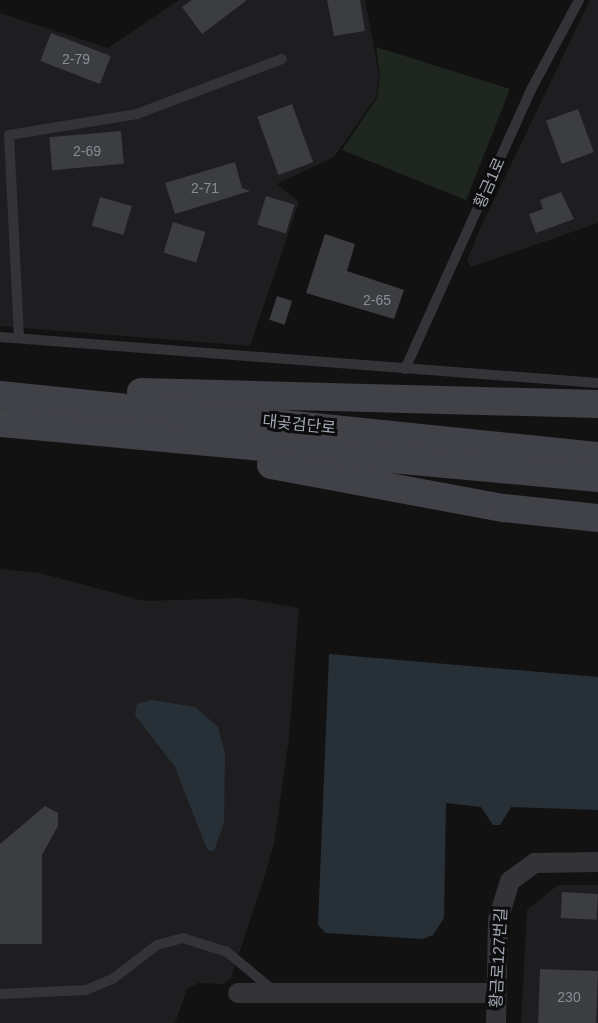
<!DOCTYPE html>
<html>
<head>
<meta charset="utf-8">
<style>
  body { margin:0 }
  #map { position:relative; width:598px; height:1023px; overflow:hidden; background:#121213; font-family:Helvetica,"Noto Sans KR",sans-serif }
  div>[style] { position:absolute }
  .built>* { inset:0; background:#1e1e20 }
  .green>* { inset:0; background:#1e261f }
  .water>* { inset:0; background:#283037 }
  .building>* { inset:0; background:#3c3d40; transform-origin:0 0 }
  .service>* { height:10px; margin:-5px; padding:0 5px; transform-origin:5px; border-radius:5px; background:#333338 }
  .minor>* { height:20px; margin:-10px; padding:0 10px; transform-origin:10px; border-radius:10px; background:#333338 }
  .secondary>* { height:28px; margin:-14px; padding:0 14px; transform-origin:14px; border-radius:14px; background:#414248 }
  span { translate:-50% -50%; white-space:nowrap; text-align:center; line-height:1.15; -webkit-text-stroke:6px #0d0d0e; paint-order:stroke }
  .number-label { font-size:14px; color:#898d97 }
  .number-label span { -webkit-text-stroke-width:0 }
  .street-label { font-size:16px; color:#a3a8b4 }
</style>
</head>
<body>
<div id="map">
  <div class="built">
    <div style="clip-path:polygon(179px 0,365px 0,379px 74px,376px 97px,334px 157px,277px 184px,299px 202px,250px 346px,0 326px,0 13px,108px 48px)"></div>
    <div style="clip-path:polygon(590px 0,598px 0,598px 223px,471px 267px,467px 261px,479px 231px)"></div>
    <div style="clip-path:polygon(0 569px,40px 573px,144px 601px,240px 598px,299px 608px,289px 738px,274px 844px,263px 881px,231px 978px,223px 984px,198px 983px,187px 989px,175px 1023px,0 1023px)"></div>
    <div style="clip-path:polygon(558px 885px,598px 885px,598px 1023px,521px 1023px,527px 910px)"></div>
  </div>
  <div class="green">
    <div style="clip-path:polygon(376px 47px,510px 89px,466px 200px,342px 150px,377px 98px,380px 75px)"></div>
  </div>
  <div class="water">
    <div style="clip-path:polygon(329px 654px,598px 677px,598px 810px,511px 807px,500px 825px,493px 825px,481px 807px,446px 803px,444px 918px,433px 935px,423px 939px,326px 933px,318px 925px)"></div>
    <div style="clip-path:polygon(152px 700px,195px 707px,218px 727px,225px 754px,224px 823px,214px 851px,208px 850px,203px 839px,175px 767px,135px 715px,137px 704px)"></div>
  </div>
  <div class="building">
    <div style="clip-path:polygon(192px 0,247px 0,202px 34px,182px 7px)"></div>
    <div style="clip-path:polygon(327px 0,360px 0,365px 31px,334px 36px)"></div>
    <div style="left:51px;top:33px;width:64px;height:30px;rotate:21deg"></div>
    <div style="left:292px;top:104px;width:62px;height:37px;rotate:70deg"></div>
    <div style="left:578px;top:109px;width:46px;height:34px;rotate:70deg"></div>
    <div style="left:121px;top:131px;width:33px;height:72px;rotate:85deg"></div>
    <div style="clip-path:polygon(235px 162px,242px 188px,250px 191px,175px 214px,165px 183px)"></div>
    <div style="clip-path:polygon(561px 192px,574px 219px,536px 233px,529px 214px,543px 209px,540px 200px)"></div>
    <div style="left:266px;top:196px;width:30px;height:30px;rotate:17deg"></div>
    <div style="left:100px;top:197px;width:33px;height:30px;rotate:16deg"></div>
    <div style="left:173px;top:222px;width:34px;height:32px;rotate:17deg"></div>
    <div style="clip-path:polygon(325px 234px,355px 244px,347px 271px,404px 290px,394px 319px,306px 293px)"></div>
    <div style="left:277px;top:296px;width:16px;height:25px;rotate:18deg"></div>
    <div style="clip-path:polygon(45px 806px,58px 813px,58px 826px,42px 855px,42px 944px,0 944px,0 844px)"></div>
    <div style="left:562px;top:892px;width:36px;height:26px;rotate:3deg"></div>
    <div style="left:540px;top:969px;width:58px;height:54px;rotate:2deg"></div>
  </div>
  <div class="service">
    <div style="left:0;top:337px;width:600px;rotate:4.4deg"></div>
    <div style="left:19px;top:338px;width:203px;rotate:-92.8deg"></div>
    <div style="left:9px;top:135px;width:130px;rotate:-9.3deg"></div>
    <div style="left:137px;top:114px;width:155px;rotate:-20.8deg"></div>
    <div style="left:405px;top:369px;width:308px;rotate:-65.7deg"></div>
    <div style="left:532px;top:88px;width:100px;rotate:-61.9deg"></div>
    <div style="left:0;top:994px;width:86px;rotate:-2.7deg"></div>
    <div style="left:86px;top:990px;width:30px;rotate:-23deg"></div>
    <div style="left:114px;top:978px;width:54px;rotate:-37.5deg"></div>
    <div style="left:157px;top:945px;width:27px;rotate:-15deg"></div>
    <div style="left:183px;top:938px;width:46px;rotate:17.7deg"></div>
    <div style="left:227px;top:952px;width:61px;rotate:39.7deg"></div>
  </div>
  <div class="minor">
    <div style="left:238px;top:993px;width:258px"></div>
    <div style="left:496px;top:1023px;width:103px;rotate:-88.9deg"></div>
    <div style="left:498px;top:920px;width:41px;rotate:-72.9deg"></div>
    <div style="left:510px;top:881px;width:31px;rotate:-36deg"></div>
    <div style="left:535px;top:863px;width:63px;rotate:-0.9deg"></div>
  </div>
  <div class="secondary">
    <div style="left:141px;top:392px;width:457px;rotate:1.5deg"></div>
    <div style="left:0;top:395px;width:601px;rotate:5.82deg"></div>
    <div style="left:0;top:423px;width:601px;rotate:5.25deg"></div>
    <div style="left:271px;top:465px;width:237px;rotate:10.5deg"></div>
    <div style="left:504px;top:508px;width:95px;rotate:6.1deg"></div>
  </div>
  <div class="number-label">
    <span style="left:76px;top:59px">2-79</span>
    <span style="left:87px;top:151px">2-69</span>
    <span style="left:205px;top:188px">2-71</span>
    <span style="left:377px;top:300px">2-65</span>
    <span style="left:569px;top:997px">230</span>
  </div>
  <div class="street-label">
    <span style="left:490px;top:183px;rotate:-66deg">황금1로</span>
    <span style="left:299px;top:425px;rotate:6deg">대곶검단로</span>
    <span style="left:499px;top:958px;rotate:-87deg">황금로127번길</span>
  </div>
</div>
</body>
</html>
